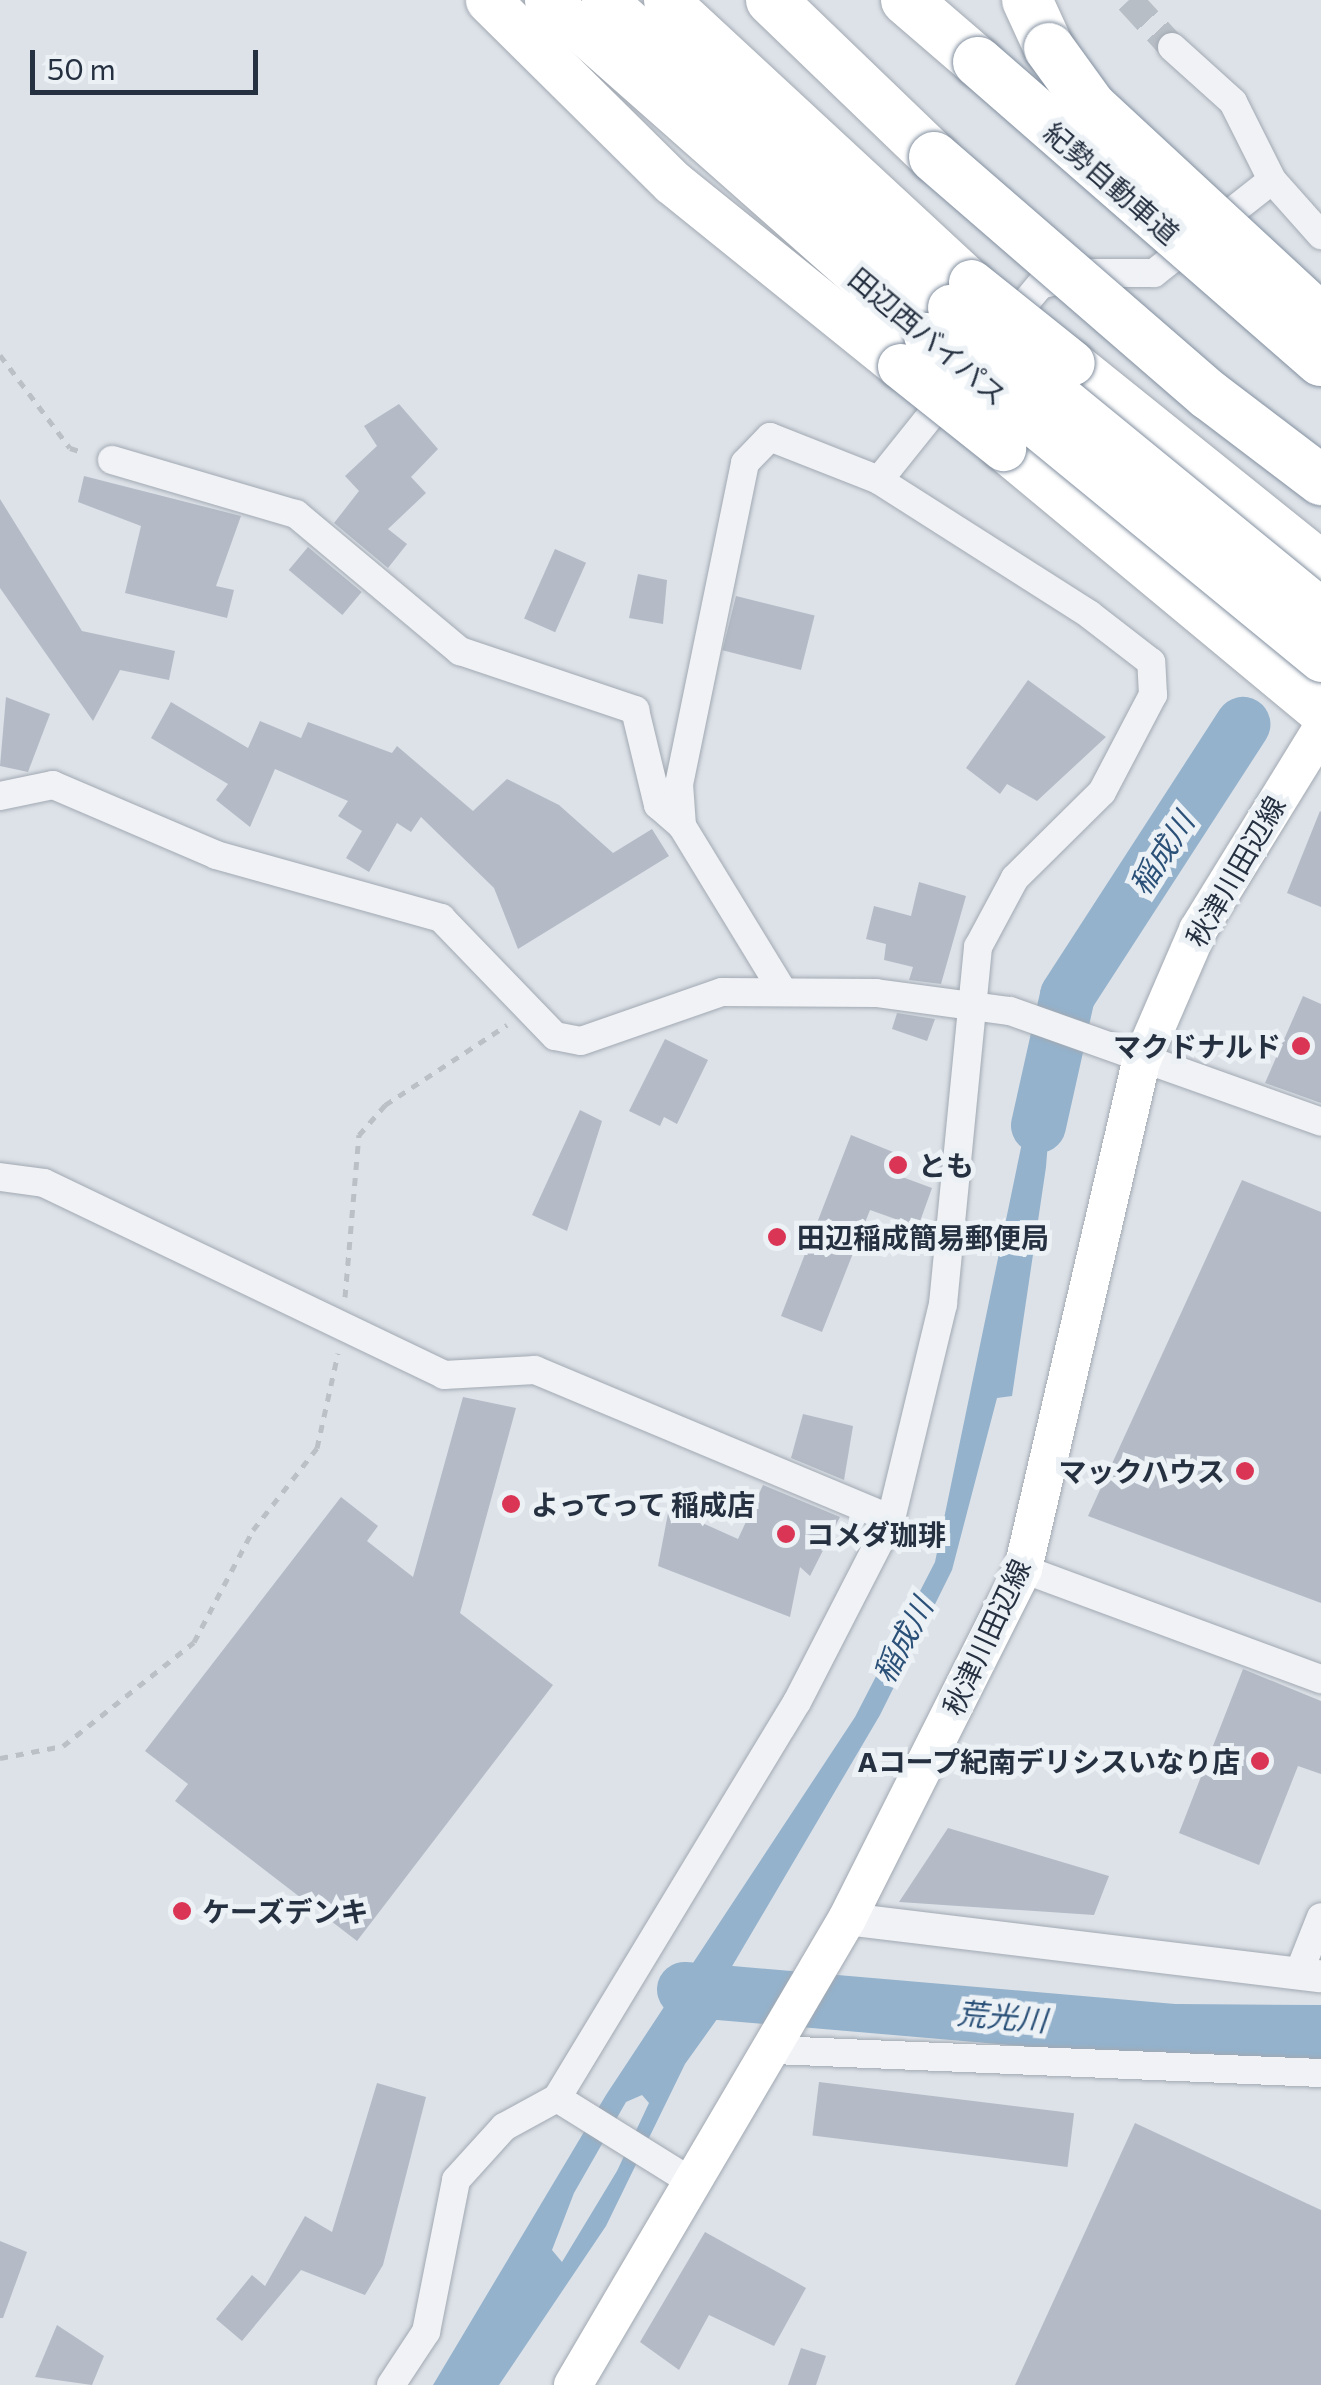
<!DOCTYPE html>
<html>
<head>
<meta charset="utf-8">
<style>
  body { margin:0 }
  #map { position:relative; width:1321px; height:2385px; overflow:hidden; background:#dde2e8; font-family:Commissioner,"Noto Sans JP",sans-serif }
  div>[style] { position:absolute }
  .water>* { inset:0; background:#94b2cc }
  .river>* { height:55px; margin:-27.5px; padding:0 27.5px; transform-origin:27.5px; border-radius:27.5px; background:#94b2cc }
  .building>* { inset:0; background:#b4bbc6; transform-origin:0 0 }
  .minor-tunnel>* { height:28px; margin-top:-14px; transform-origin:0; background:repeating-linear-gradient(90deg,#b8bec6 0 28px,transparent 0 42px) }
  .path>* { height:5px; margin-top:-2.5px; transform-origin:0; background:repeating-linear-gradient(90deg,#bbc0c7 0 8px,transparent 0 16px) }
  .roads { filter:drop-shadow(0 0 2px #a2a9b2) drop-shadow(0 0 2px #a2a9b2) }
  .minor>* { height:28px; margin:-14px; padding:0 14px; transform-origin:14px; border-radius:14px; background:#f0f2f6 }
  .tertiary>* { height:32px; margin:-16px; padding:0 16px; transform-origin:16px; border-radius:16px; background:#f0f2f6 }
  .secondary>* { height:38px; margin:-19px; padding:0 19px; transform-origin:19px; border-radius:19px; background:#fff }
  .trunk>* { height:45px; margin:-22.5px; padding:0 22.5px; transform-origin:22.5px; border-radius:22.5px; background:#fff }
  .motorway>* { height:50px; margin:-25px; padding:0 25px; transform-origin:25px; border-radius:25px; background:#fff }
  .bridges { filter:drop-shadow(0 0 2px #8390a0) drop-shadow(0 0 2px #8390a0) }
  .trunk-bridge>* { height:45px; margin:-22.5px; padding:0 22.5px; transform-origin:22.5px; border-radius:22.5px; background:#fff }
  .motorway-bridge>* { height:50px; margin:-25px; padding:0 25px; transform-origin:25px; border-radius:25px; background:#fff }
  .dots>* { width:28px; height:28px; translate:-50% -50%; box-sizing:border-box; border:5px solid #ecf1f6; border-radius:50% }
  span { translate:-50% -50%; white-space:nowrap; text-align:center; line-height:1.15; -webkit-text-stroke:10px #ecf1f6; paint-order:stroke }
  .street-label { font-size:28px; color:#253040 }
  .poi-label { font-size:28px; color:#253040; font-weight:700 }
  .right { translate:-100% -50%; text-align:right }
  .left { translate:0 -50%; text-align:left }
  .water-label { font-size:30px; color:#2b5178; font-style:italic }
  .scale { position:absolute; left:30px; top:50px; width:228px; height:45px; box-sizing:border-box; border:5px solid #253040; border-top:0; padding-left:12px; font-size:30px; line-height:35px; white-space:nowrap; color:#253040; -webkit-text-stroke:8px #ecf1f6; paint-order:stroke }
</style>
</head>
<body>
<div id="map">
  <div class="water">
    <div style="clip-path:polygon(evenodd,1041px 1051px,1055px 1054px,1046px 1167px,1012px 1396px,997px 1398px,952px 1570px,880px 1715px,721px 1985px,727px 1999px,761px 1975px,751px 2005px,720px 2015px,685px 2064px,606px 2226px,499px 2385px,433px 2385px,606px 2095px,855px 1717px,935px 1562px,1041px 1051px,642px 2095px,649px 2103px,617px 2171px,562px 2262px,552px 2250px,574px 2193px,626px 2102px,642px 2095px)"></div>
  </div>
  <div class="river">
    <div style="left:1038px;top:1125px;width:133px;rotate:-77.4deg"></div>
    <div style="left:1067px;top:995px;width:323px;rotate:-57.1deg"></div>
    <div style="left:684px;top:1989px;width:496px;rotate:4.9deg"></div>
    <div style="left:1178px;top:2031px;width:143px;rotate:0.4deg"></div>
  </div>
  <div class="building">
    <div style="clip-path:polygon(399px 404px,438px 449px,411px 477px,426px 493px,388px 529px,407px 544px,388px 568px,334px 523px,359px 491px,345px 476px,377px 446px,364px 426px)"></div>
    <div style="clip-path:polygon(84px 476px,241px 516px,216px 586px,234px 590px,227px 618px,125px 593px,141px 526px,78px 502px)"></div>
    <div style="clip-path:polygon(0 499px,82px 631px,175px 651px,169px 680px,120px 670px,93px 721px,0 588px)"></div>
    <div style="left:308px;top:547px;width:70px;height:30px;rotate:40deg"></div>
    <div style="left:555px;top:549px;width:34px;height:76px;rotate:24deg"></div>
    <div style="clip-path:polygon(638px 574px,667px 580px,663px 624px,629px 618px)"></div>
    <div style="left:736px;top:596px;width:81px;height:56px;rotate:14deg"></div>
    <div style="clip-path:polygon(1028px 680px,1106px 737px,1037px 801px,1007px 784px,1000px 794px,966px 768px)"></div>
    <div style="clip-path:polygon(6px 697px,50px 714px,28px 772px,0 766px)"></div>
    <div style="clip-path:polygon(171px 702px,248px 748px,260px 721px,301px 738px,308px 722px,392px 753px,397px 746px,473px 811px,507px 779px,559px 805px,613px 853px,652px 829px,669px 856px,518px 949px,494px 888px,421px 817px,411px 832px,397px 823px,369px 872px,346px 858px,362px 831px,338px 816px,348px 801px,275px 769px,250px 827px,216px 800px,228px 784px,151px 738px)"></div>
    <div style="clip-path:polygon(1320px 811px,1321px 812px,1321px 907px,1287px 893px)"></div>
    <div style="clip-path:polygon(919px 882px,966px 896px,941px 984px,909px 980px,913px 967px,884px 960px,886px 944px,866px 939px,874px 906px,911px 916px)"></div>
    <div style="clip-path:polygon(1303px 996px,1321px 1004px,1321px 1103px,1265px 1083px)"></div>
    <div style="clip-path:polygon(897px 1013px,935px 1019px,927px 1041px,892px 1029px)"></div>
    <div style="clip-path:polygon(665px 1039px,708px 1060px,677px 1124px,664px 1117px,660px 1126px,629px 1111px)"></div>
    <div style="clip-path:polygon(580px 1110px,602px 1121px,567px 1231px,532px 1215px)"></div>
    <div style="clip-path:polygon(851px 1135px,893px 1152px,886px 1171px,932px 1188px,918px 1227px,870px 1210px,822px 1332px,781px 1316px)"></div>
    <div style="clip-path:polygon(1242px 1180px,1321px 1212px,1321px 1603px,1088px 1516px)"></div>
    <div style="clip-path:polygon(463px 1397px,516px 1408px,460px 1613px,553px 1685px,357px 1941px,175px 1801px,188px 1784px,145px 1751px,341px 1497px,378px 1526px,367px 1541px,413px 1577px)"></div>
    <div style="clip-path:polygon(803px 1414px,853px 1426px,844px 1480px,791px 1458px)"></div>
    <div style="clip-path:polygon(763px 1485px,840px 1517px,810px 1576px,800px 1567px,790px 1617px,658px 1566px,669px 1508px,738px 1539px)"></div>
    <div style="clip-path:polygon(1243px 1669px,1321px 1701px,1321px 1774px,1298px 1766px,1259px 1865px,1179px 1833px)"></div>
    <div style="clip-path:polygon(948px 1828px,1109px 1876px,1094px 1915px,899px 1902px)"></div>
    <div style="left:819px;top:2082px;width:257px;height:54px;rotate:7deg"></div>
    <div style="clip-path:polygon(377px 2083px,426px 2097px,383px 2265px,365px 2295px,301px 2270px,242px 2341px,216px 2319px,252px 2275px,265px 2286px,305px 2216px,332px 2232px)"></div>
    <div style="clip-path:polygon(1135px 2123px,1321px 2210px,1321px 2385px,1015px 2385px)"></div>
    <div style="clip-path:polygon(705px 2232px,806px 2288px,774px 2346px,709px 2315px,679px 2370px,640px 2342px)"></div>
    <div style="clip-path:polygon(0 2241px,27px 2252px,3px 2318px,0 2318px)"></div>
    <div style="clip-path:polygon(57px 2325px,104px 2356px,92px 2385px,35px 2377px)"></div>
    <div style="clip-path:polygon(801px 2348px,826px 2356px,816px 2385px,788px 2385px)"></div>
  </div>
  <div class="minor-tunnel">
    <div style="left:1129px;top:0;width:64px;rotate:47.5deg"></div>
  </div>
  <div class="path">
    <div style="left:0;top:355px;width:116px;rotate:53deg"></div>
    <div style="left:70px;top:448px;width:16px;rotate:18deg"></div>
    <div style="left:345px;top:1297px;width:163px;rotate:-85.1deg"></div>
    <div style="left:359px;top:1135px;width:40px;rotate:-49deg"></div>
    <div style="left:385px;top:1105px;width:146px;rotate:-33.3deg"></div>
    <div style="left:0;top:1758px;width:64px;rotate:-10.8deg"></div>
    <div style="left:63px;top:1746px;width:167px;rotate:-38.4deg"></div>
    <div style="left:194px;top:1642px;width:127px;rotate:-62.2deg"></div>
    <div style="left:253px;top:1530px;width:104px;rotate:-52deg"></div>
    <div style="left:317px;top:1448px;width:97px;rotate:-77.5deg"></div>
  </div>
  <div class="roads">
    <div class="minor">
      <div style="left:1172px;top:47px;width:82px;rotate:42deg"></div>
      <div style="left:1233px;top:102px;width:87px;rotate:63.4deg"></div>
      <div style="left:1272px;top:180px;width:74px;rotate:48.3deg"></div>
      <div style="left:1006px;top:326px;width:53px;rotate:-50.3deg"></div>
      <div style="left:1040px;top:285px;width:48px;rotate:-14.6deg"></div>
      <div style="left:1086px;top:273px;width:68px"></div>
      <div style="left:1154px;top:273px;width:150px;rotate:-38.2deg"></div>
      <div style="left:112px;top:460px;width:192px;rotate:16.4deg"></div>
      <div style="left:296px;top:514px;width:214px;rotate:39.9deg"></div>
      <div style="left:460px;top:651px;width:185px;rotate:18.6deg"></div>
      <div style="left:635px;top:710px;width:98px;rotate:76.4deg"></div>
      <div style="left:658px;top:805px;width:32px;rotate:41deg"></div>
      <div style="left:879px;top:480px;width:117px;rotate:-51.3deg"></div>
      <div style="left:0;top:796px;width:54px;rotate:-11.7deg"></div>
      <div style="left:53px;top:785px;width:177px;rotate:23.2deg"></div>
      <div style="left:216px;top:855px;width:234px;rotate:15.6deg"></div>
      <div style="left:441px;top:918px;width:164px;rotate:46deg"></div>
      <div style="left:555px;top:1036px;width:26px;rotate:11deg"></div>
      <div style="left:581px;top:1041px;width:149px;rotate:-19.2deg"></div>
      <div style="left:722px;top:992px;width:154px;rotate:0.4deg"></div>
      <div style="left:876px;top:993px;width:135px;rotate:7.7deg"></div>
      <div style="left:1010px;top:1011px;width:330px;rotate:19.6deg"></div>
      <div style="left:0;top:1177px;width:44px;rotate:7.8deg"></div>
      <div style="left:44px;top:1183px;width:444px;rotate:25.6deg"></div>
      <div style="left:444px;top:1375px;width:91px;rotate:-3.1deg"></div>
      <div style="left:535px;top:1370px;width:386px;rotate:22.7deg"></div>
      <div style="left:1023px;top:1569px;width:318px;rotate:20.3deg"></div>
      <div style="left:1298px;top:1975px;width:62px;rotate:-68.4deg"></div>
      <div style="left:774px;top:2050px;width:547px;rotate:2.41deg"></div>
      <div style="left:557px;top:2098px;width:163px;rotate:31.9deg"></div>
      <div style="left:391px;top:2385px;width:64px;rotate:-56.6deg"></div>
      <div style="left:426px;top:2332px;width:155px;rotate:-78.8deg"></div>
      <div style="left:456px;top:2180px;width:72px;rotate:-47.8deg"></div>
      <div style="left:504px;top:2127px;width:60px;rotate:-28.7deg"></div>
      <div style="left:557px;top:2098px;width:463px;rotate:-58.8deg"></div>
      <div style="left:797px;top:1702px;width:206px;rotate:-62.8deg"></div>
      <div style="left:891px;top:1519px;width:221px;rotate:-76.4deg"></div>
      <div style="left:943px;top:1304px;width:359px;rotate:-84.4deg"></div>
      <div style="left:978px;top:947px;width:78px;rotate:-61.8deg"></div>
      <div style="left:1015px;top:878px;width:122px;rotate:-44.7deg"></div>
      <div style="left:1102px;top:792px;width:110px;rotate:-62.3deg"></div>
      <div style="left:1153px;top:695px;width:33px;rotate:-93deg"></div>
      <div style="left:1151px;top:662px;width:78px;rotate:-142.3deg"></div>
      <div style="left:1089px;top:614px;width:249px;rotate:-147.5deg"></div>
      <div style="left:879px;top:480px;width:117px;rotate:-158.5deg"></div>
      <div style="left:770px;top:437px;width:36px;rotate:134deg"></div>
      <div style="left:745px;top:463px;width:328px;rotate:101.6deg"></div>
      <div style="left:679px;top:784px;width:42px;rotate:85.9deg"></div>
      <div style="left:682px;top:826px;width:190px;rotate:58.6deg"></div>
    </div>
    <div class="tertiary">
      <div style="left:847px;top:1919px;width:477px;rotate:6.9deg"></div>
    </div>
    <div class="secondary">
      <div style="left:573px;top:2385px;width:541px;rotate:-59.55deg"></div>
      <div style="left:847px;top:1919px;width:392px;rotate:-63.3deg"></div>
      <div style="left:1023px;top:1569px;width:521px;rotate:-76.9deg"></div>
      <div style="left:1141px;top:1062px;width:144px;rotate:-66.6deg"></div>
      <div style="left:1198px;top:930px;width:235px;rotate:-58.4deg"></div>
    </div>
    <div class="trunk">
      <div style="left:488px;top:0;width:259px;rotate:44.7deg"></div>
      <div style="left:672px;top:182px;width:293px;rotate:38.9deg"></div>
      <div style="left:547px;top:0;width:506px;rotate:41.47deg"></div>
      <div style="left:604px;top:0;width:463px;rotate:41.6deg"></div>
      <div style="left:666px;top:0;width:415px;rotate:42.8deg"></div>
      <div style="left:1072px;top:363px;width:319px;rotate:38.8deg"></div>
      <div style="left:1003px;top:448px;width:413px;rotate:39.7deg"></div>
    </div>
    <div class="motorway">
      <div style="left:771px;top:0;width:226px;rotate:43.9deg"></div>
      <div style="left:906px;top:0;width:95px;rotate:40.7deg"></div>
      <div style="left:1027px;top:0;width:53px;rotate:65.4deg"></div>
    </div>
  </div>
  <div class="bridges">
    <div class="trunk-bridge">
      <div style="left:971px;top:282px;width:129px;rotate:38.7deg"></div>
      <div style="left:950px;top:307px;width:480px;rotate:39.3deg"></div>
      <div style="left:926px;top:335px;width:511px;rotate:39.36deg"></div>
      <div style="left:900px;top:366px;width:132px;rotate:38.5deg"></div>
    </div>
    <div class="motorway-bridge">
      <div style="left:1049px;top:48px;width:72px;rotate:54.1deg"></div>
      <div style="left:1091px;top:106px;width:308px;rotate:42.8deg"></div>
      <div style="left:978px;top:62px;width:455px;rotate:41.1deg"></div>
      <div style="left:934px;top:157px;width:364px;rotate:40.9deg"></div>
      <div style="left:1209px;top:395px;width:141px;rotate:37.2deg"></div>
    </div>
  </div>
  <div class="dots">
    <div style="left:1301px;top:1046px;background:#db3555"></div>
    <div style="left:898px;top:1165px;background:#db3555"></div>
    <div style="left:777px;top:1237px;background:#db3555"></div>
    <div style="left:1245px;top:1471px;background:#db3555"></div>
    <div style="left:511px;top:1504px;background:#db3555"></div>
    <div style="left:786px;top:1534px;background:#db3555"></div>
    <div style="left:1260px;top:1761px;background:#db3555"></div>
    <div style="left:182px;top:1911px;background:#db3555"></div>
  </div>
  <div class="street-label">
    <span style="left:1112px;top:183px;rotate:41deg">紀勢自動車道</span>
    <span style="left:928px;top:336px;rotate:40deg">田辺西バイパス</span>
    <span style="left:1235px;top:871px;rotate:-60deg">秋津川田辺線</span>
    <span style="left:986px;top:1637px;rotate:-65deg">秋津川田辺線</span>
  </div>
  <div class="poi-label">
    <span class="right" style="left:1281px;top:1046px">マクドナルド</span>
    <span class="left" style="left:918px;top:1165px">とも</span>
    <span class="left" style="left:797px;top:1237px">田辺稲成簡易郵便局</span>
    <span class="right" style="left:1225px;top:1471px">マックハウス</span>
    <span class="left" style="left:531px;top:1504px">よってって 稲成店</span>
    <span class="left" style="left:806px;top:1534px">コメダ珈琲</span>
    <span class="right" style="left:1240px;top:1761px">Aコープ紀南デリシスいなり店</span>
    <span class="left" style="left:202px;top:1911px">ケーズデンキ</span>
  </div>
  <div class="water-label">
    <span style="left:1161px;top:853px;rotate:-57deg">稲成川</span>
    <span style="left:902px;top:1640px;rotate:-62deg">稲成川</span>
    <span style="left:1002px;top:2016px;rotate:5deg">荒光川</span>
  </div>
  <div class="scale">50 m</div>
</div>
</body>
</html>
